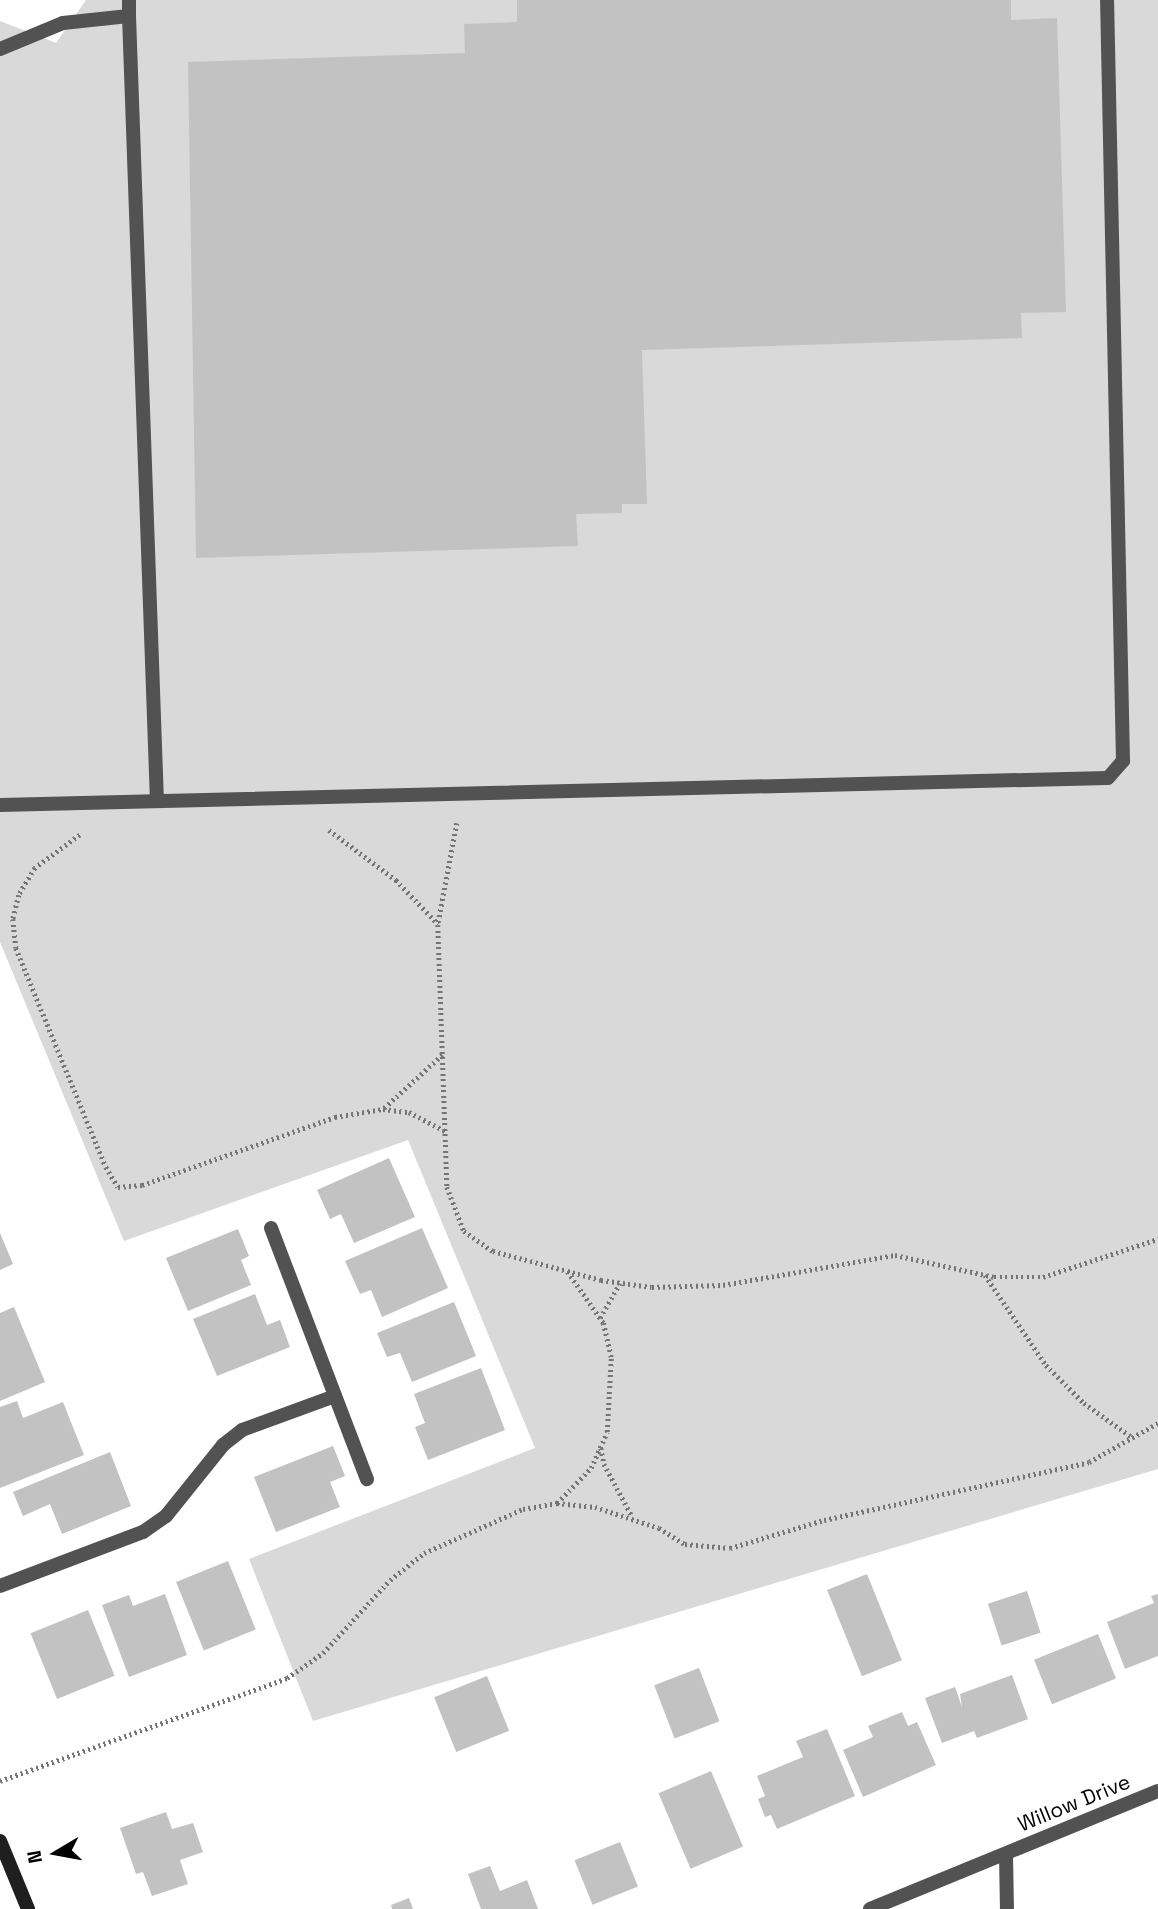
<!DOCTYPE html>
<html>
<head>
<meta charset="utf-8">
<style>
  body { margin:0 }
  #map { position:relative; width:1158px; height:1909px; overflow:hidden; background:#fff; font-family:"Space Grotesk",sans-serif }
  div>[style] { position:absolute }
  .green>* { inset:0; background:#d9d9d9 }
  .building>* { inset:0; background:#c2c2c2; transform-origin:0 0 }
  .path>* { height:4.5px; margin-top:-2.25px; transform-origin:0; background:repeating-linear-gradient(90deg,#747474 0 2px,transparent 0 5.5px) }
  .service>* { height:14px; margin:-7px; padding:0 7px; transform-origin:7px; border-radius:7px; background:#525252 }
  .minor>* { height:14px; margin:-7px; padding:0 7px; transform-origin:7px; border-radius:7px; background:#525252 }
  .secondary>* { height:14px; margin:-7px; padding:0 7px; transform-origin:7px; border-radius:7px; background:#1f1f1f }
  span { translate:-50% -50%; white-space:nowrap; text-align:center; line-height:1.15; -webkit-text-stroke:5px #fff; paint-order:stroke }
  .street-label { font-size:21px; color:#000 }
  .north { position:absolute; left:21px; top:1818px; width:70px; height:70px; -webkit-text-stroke:5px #fff; paint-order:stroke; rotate:260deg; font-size:19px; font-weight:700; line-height:28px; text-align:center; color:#000 }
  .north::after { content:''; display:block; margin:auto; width:24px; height:32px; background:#000; clip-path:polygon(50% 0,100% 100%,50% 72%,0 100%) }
</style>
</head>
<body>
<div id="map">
  <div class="green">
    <div style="clip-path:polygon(86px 0,1158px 0,1158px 1469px,313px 1721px,249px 1559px,535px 1448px,408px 1140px,124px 1241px,0 942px,0 21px,56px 43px)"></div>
  </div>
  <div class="building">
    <div style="clip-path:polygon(517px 0,1011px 0,1011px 20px,1057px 18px,1066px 312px,1021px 313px,1022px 338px,642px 350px,647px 504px,622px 504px,622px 513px,576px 514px,578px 546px,196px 558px,188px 62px,465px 53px,464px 24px,517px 22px)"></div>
    <div style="clip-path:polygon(389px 1158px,415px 1217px,354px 1243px,341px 1214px,330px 1219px,317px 1190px)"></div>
    <div style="clip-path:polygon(422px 1228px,448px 1288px,382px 1317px,371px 1290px,360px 1294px,345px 1261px)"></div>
    <div style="clip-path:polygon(238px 1229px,249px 1256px,241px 1260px,251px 1285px,188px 1311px,166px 1258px)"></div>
    <div style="clip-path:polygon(0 1233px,13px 1264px,0 1270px)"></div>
    <div style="clip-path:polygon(255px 1294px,267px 1325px,280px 1320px,290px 1347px,217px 1376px,193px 1319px)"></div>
    <div style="clip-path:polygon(454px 1302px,476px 1356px,412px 1382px,400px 1353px,387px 1357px,377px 1333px)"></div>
    <div style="clip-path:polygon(14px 1307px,45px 1382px,0 1401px,0 1313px)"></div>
    <div style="clip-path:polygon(481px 1368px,505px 1430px,428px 1460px,415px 1427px,425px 1423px,414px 1394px)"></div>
    <div style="clip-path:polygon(17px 1401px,23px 1418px,63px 1402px,84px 1455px,0 1488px,0 1407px)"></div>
    <div style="clip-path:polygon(333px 1446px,345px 1476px,330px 1482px,340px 1507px,276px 1532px,254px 1477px)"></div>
    <div style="clip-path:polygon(110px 1452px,131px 1506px,62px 1534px,50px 1504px,23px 1516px,13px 1492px)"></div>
    <div style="left:228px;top:1561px;width:74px;height:56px;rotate:68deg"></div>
    <div style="left:867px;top:1574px;width:93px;height:43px;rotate:68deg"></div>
    <div style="left:1027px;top:1591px;width:44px;height:41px;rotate:72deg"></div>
    <div style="clip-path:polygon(165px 1594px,187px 1655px,129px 1677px,102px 1605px,129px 1595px,133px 1606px)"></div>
    <div style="clip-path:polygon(1158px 1594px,1158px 1656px,1125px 1669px,1107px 1622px,1154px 1603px,1151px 1596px)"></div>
    <div style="left:88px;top:1610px;width:71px;height:62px;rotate:68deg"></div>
    <div style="left:1098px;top:1634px;width:48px;height:69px;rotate:68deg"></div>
    <div style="left:699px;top:1668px;width:57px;height:48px;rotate:69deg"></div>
    <div style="clip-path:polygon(1012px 1675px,1028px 1719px,977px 1738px,974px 1731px,942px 1743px,925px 1698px,955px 1687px,962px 1707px,960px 1694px)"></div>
    <div style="left:487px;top:1676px;width:59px;height:57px;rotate:68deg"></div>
    <div style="clip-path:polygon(902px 1712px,908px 1726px,917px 1722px,936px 1765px,863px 1797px,843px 1750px,873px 1737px,868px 1726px)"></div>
    <div style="clip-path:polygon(827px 1729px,855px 1796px,777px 1829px,771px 1815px,765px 1817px,758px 1799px,765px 1796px,757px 1776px,803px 1757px,796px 1741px)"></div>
    <div style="left:711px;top:1771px;width:82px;height:57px;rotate:67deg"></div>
    <div style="clip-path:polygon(166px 1812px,172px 1829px,193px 1823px,203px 1852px,180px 1860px,188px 1884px,152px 1896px,143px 1872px,136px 1874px,120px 1828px)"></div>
    <div style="left:620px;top:1842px;width:48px;height:49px;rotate:68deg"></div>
    <div style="clip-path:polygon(490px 1866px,500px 1891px,527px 1880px,538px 1909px,481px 1909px,468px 1874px)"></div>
    <div style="clip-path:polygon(409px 1898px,413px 1909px,392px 1909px,391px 1905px)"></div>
  </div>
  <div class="path">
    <div style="left:457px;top:823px;width:104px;rotate:100.6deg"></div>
    <div style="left:438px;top:925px;width:262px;rotate:88deg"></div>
    <div style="left:447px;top:1187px;width:47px;rotate:68.9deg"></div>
    <div style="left:464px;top:1231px;width:35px;rotate:35deg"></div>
    <div style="left:493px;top:1251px;width:112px;rotate:15deg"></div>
    <div style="left:601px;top:1280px;width:51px;rotate:7.8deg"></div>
    <div style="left:652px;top:1287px;width:71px;rotate:-1.6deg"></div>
    <div style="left:723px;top:1285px;width:175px;rotate:-9.9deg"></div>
    <div style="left:895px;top:1255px;width:101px;rotate:12.5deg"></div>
    <div style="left:994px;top:1277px;width:49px"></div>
    <div style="left:1043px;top:1277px;width:121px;rotate:-18.3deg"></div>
    <div style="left:329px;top:830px;width:84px;rotate:36.7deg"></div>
    <div style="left:396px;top:880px;width:61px;rotate:46.3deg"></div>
    <div style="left:80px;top:835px;width:56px;rotate:143.7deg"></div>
    <div style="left:35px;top:868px;width:31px;rotate:121deg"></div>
    <div style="left:19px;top:895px;width:25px;rotate:104deg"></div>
    <div style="left:13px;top:919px;width:29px;rotate:84deg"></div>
    <div style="left:16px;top:948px;width:237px;rotate:67.7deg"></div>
    <div style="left:106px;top:1167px;width:23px;rotate:59deg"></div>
    <div style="left:118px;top:1187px;width:24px;rotate:-5deg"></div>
    <div style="left:142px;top:1185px;width:205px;rotate:-19.4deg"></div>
    <div style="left:335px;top:1117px;width:49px;rotate:-9.5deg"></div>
    <div style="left:383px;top:1109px;width:26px;rotate:7deg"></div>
    <div style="left:409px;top:1112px;width:41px;rotate:27.8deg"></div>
    <div style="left:384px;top:1108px;width:79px;rotate:-42.4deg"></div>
    <div style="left:985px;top:1275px;width:109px;rotate:55.9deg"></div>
    <div style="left:1046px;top:1365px;width:54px;rotate:45deg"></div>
    <div style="left:1084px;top:1403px;width:60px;rotate:35.5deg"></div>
    <div style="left:600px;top:1318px;width:40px;rotate:-60.3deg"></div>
    <div style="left:601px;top:1448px;width:16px;rotate:79deg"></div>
    <div style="left:604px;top:1464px;width:59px;rotate:61.7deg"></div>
    <div style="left:557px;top:1503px;width:49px;rotate:-45.8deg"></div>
    <div style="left:591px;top:1468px;width:39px;rotate:-66deg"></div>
    <div style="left:607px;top:1432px;width:75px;rotate:-86.9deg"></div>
    <div style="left:611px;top:1357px;width:35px;rotate:-103deg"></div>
    <div style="left:603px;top:1323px;width:65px;rotate:-124.9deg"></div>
    <div style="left:0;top:1781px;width:305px;rotate:-19.7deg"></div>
    <div style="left:287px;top:1678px;width:44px;rotate:-34.8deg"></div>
    <div style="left:323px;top:1653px;width:99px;rotate:-47.5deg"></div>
    <div style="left:390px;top:1580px;width:43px;rotate:-38.5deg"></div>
    <div style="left:424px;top:1553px;width:108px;rotate:-24deg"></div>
    <div style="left:523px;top:1509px;width:35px;rotate:-10deg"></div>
    <div style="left:557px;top:1503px;width:38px;rotate:6deg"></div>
    <div style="left:595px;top:1507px;width:67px;rotate:18.2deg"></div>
    <div style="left:659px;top:1528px;width:31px;rotate:32deg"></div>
    <div style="left:685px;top:1544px;width:45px;rotate:5.1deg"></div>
    <div style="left:730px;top:1548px;width:98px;rotate:-16.6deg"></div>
    <div style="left:824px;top:1520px;width:271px;rotate:-12.3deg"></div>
    <div style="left:1089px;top:1462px;width:79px;rotate:-29.5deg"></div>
  </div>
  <div class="service">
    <div style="left:129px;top:16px;width:785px;rotate:87.96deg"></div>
    <div style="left:0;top:805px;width:1108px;rotate:-1.4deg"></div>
    <div style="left:1108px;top:778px;width:23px;rotate:-49deg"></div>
    <div style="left:1123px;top:761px;width:761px;rotate:-91.2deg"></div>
    <div style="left:271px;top:1228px;width:269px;rotate:69.1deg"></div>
    <div style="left:0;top:1586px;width:153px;rotate:-20.7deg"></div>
    <div style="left:143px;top:1532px;width:28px;rotate:-35deg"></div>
    <div style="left:166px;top:1516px;width:91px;rotate:-51.2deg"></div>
    <div style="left:223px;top:1445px;width:24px;rotate:-38deg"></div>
    <div style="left:242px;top:1430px;width:99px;rotate:-20.1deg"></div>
  </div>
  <div class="minor">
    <div style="left:0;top:49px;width:68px;rotate:-22.4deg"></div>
    <div style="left:63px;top:23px;width:66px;rotate:-6.1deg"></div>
    <div style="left:129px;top:16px;width:16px;rotate:-90deg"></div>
    <div style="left:1006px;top:1854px;width:55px;rotate:89deg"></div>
    <div style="left:870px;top:1909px;width:311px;rotate:-22.3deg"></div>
  </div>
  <div class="secondary">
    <div style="left:0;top:1841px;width:74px;rotate:67.6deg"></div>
  </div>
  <div class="street-label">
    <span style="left:1074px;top:1803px;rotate:-22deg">Willow Drive</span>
  </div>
  <div class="north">N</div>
</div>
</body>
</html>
